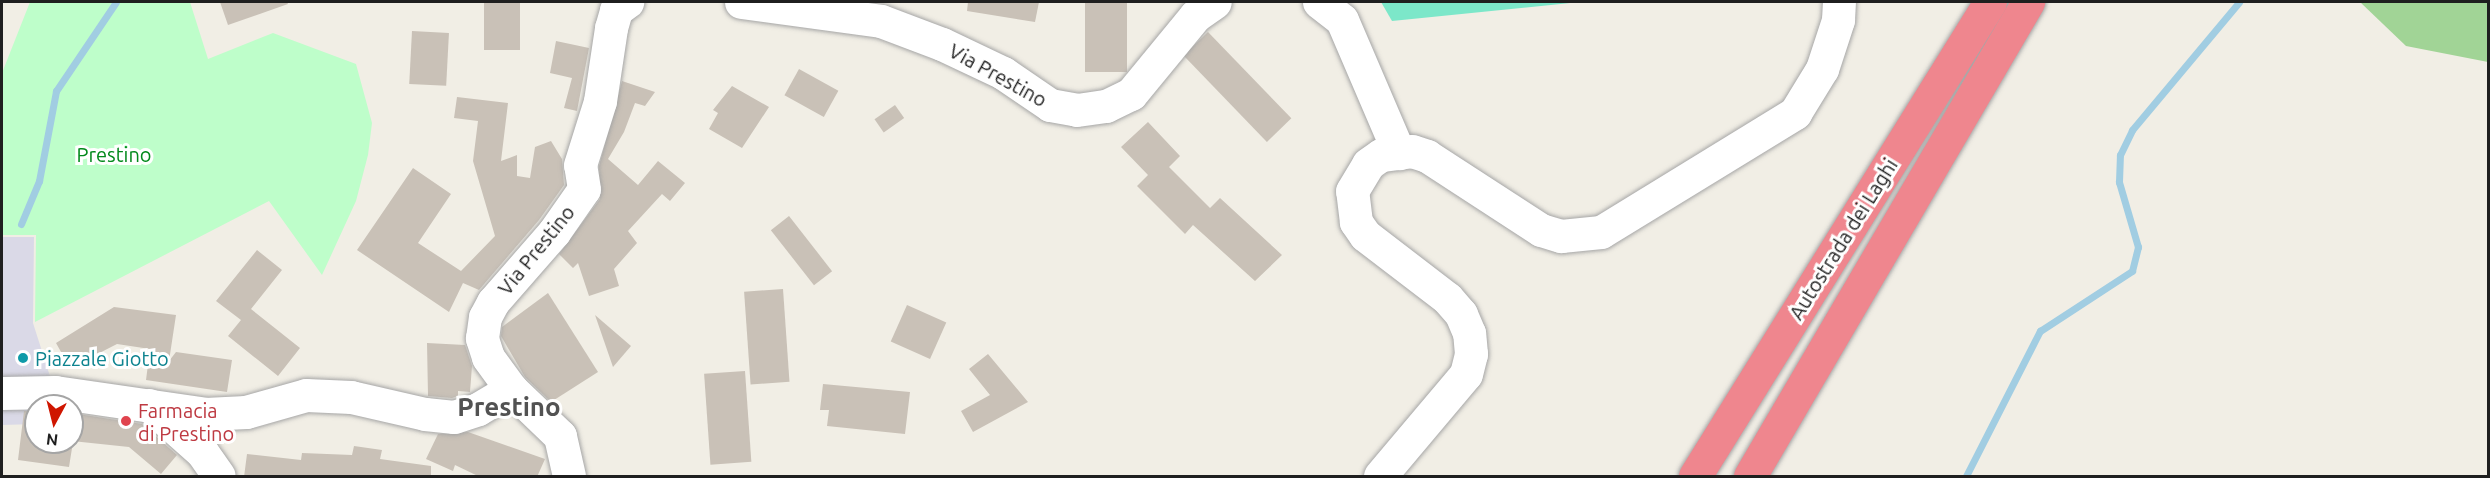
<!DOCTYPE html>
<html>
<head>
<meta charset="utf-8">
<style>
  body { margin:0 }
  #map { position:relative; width:2490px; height:478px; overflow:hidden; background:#f1eee5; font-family:Ubuntu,sans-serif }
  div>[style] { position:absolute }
  .forest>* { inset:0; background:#a1d496 }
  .park>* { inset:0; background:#befeca }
  .pitch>* { inset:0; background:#7ce7c9 }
  .plaza>* { inset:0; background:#dad9e7 }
  .stream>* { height:7px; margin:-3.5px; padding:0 3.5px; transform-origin:3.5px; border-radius:3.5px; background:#a1cde2 }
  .building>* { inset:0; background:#c9c1b7; transform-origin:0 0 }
  .roads { filter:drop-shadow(0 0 2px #a6a6a6) drop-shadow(0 0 2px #a6a6a6) }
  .minor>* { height:33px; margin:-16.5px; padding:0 16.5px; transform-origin:16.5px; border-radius:16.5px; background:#fff }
  .highway>* { height:33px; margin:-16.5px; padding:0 16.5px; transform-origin:16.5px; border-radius:16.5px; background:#ef868e }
  .dots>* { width:16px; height:16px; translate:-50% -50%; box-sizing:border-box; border:3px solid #fff; border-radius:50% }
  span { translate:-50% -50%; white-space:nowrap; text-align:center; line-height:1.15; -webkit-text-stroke:6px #fff; paint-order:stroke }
  .street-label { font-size:20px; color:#1f1f1f }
  .park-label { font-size:20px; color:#02891b }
  .culture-label { font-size:20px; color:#0d838f }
  .left { translate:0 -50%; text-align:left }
  .health-label { font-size:20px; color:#be3a42 }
  .district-label { font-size:26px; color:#525252; font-weight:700 }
  .frame { position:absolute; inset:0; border:3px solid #1f1f1f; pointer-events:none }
  .north { position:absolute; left:24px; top:394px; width:60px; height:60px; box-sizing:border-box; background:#fff; border:2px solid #a5a5a5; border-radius:50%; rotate:187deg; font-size:16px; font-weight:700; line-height:24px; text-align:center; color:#1f1f1f }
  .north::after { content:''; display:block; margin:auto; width:21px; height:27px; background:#cf1600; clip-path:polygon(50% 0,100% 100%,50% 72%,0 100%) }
</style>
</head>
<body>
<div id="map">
  <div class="forest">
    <div style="clip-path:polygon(2360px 2px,2488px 2px,2488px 62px,2406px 46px)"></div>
  </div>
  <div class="park">
    <div style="clip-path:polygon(30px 2px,190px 2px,208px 59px,273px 33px,356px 64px,372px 123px,368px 155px,356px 201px,322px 275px,269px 201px,35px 322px,36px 235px,2px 235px,2px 73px)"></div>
  </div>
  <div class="pitch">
    <div style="clip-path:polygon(1381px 2px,1580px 2px,1392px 21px)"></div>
  </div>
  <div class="plaza">
    <div style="clip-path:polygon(2px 237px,34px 237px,33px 323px,55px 392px,36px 406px,36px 424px,2px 425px)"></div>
  </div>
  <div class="stream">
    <div style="left:21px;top:224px;width:47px;rotate:-67.3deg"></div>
    <div style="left:39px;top:181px;width:92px;rotate:-79.3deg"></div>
    <div style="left:56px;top:91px;width:107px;rotate:-56deg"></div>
    <div style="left:1966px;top:476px;width:163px;rotate:-63deg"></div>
    <div style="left:2040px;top:331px;width:110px;rotate:-33.1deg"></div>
    <div style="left:2132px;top:271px;width:25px;rotate:-76deg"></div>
    <div style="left:2138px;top:247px;width:68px;rotate:-106.3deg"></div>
    <div style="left:2119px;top:182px;width:27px;rotate:-88deg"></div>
    <div style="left:2120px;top:155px;width:28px;rotate:-64deg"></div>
    <div style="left:2132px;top:130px;width:167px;rotate:-50.1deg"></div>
  </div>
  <div class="building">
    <div style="clip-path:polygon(220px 2px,287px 2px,288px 4px,228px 25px)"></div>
    <div style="left:484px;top:2px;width:36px;height:48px"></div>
    <div style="clip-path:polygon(968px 2px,1039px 2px,1035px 22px,967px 11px)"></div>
    <div style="left:1085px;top:2px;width:42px;height:70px"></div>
    <div style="left:412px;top:31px;width:37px;height:53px;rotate:3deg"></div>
    <div style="left:1208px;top:32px;width:120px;height:34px;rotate:46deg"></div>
    <div style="clip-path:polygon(556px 41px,589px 48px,577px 111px,564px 108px,572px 78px,550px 73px)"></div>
    <div style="left:799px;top:69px;width:45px;height:30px;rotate:29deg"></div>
    <div style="clip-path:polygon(622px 81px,655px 92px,645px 106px,635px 103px,624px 132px,608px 159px,638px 185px,658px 161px,685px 183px,670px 201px,662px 194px,628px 231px,637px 243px,614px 269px,619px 286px,589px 296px,578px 263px,573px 268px,559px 254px,600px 199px,599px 166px)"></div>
    <div style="clip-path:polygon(732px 86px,769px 107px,742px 148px,709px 129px,718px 113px,713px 110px)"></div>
    <div style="clip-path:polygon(457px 97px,508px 103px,501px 161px,517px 155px,517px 176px,530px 178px,535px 147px,551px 141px,562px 159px,564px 185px,539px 220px,479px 290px,463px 283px,449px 312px,357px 250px,413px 168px,451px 194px,418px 243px,461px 271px,495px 236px,473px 161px,478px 121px,454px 118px)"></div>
    <div style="left:895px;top:105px;width:16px;height:25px;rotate:55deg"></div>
    <div style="clip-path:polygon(1148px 122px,1180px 156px,1169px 167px,1210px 208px,1220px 198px,1282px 255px,1255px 281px,1193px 225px,1185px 234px,1137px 186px,1148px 175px,1121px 147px)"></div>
    <div style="left:789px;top:216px;width:70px;height:23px;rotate:52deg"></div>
    <div style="clip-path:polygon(257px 250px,282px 270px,251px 309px,300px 348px,278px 376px,228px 336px,241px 320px,216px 301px)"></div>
    <div style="left:783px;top:289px;width:93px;height:39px;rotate:86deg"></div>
    <div style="clip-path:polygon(548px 293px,598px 372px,551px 402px,525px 377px,501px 336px,502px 327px)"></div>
    <div style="left:907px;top:305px;width:43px;height:40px;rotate:24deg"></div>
    <div style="clip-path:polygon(114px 307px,176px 315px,169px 361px,176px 352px,232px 360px,227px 392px,146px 380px,150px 349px,117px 344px,70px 368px,56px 343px)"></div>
    <div style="clip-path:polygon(595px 315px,631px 346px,613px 367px)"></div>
    <div style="clip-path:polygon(427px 343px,465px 345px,472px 366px,470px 392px,458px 391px,458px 396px,452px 398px,428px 396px)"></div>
    <div style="clip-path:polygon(988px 354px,1028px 402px,973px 432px,961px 411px,990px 395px,969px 369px)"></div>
    <div style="left:745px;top:371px;width:91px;height:41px;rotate:86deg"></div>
    <div style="clip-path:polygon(823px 384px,910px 392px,905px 434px,827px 426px,829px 410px,820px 410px)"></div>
    <div style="clip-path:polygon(24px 411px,36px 411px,36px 442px,73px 442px,69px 467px,18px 460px)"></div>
    <div style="clip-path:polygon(72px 413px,142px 424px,177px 455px,161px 474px,129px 447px,72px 441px)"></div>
    <div style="clip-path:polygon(468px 432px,545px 459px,537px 477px,480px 477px,455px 465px,453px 471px,426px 459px,438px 434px)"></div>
    <div style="clip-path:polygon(354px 446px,382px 450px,380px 459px,431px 466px,431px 477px,244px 477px,247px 454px,301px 460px,302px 453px,352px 455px)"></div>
  </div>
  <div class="roads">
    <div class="minor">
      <div style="left:741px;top:2px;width:141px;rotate:7.7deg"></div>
      <div style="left:881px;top:21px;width:65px;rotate:20.7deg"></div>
      <div style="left:942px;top:44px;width:68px;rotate:25.4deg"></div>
      <div style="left:1003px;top:73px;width:57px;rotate:34.2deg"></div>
      <div style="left:1050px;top:105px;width:27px;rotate:10deg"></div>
      <div style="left:1077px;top:110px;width:29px;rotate:-8deg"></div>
      <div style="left:1106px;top:106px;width:28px;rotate:-26deg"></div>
      <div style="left:1131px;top:94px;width:101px;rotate:-50.6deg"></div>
      <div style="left:1195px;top:16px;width:24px;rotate:-35deg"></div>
      <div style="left:1319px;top:2px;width:29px;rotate:38deg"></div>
      <div style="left:1342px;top:20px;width:145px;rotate:66.8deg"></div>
      <div style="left:2px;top:393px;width:53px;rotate:-1.1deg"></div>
      <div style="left:55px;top:392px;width:152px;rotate:8.3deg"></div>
      <div style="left:205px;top:414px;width:41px;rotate:-2.8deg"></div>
      <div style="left:246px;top:412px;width:62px;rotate:-15.8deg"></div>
      <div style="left:306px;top:395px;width:45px;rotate:2.5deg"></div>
      <div style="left:351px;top:397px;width:76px;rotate:12.9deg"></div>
      <div style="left:425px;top:414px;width:29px;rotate:6deg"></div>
      <div style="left:454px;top:417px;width:25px;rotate:-18deg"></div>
      <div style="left:478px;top:409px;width:39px;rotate:-31deg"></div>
      <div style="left:149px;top:405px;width:71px;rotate:41.6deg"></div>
      <div style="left:202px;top:452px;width:29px;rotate:55deg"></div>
      <div style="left:569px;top:476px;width:41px;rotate:-102.7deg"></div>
      <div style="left:560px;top:436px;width:68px;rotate:-136.2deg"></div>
      <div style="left:511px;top:389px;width:39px;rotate:-126deg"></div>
      <div style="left:488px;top:357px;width:20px;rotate:-108deg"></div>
      <div style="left:482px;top:338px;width:21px;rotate:-82deg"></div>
      <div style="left:485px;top:317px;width:17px;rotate:-62deg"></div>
      <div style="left:493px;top:302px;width:93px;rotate:-48.9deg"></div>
      <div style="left:554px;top:232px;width:52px;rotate:-55.1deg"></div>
      <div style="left:584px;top:189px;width:24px;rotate:-99deg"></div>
      <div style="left:580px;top:165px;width:67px;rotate:-72.6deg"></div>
      <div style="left:600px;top:101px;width:74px;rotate:-81.4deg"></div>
      <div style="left:611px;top:28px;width:19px;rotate:-74deg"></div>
      <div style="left:616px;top:10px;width:14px;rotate:-36deg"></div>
      <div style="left:1380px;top:476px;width:133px;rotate:-49.9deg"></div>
      <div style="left:1466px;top:374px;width:21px;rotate:-76deg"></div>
      <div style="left:1471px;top:354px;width:21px;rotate:-95deg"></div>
      <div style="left:1469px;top:333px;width:21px;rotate:-113deg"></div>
      <div style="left:1461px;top:314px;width:21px;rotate:-131deg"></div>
      <div style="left:1447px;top:298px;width:103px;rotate:-142.5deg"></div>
      <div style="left:1365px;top:235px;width:16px;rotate:-125deg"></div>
      <div style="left:1356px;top:222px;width:31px;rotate:-97deg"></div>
      <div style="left:1352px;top:191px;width:31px;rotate:-59deg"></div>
      <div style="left:1368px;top:164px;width:16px;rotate:-35deg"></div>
      <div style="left:1381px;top:155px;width:31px;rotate:-7deg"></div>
      <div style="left:1412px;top:151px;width:16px;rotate:18deg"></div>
      <div style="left:1427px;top:156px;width:136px;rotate:33deg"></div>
      <div style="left:1541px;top:230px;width:21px;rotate:17deg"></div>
      <div style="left:1561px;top:236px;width:40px;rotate:-5.7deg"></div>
      <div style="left:1601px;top:232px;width:228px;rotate:-31.5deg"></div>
      <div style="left:1795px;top:113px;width:52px;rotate:-58.5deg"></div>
      <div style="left:1822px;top:69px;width:52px;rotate:-71.9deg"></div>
      <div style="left:1838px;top:20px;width:18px;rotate:-87deg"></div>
    </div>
    <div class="highway">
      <div style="left:1695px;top:476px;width:558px;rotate:-58.1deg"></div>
      <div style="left:1750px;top:476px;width:550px;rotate:-59.61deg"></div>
    </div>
  </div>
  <div class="dots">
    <div style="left:23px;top:358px;background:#0f9aa8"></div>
    <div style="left:126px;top:421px;background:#e0444e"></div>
  </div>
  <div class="street-label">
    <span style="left:998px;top:75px;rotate:29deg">Via Prestino</span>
    <span style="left:1843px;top:239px;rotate:-58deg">Autostrada dei Laghi</span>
    <span style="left:536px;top:250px;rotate:-51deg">Via Prestino</span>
  </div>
  <div class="park-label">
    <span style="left:114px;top:154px">Prestino</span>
  </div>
  <div class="culture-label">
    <span class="left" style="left:35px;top:358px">Piazzale Giotto</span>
  </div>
  <div class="health-label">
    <span class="left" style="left:138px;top:422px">Farmacia<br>di Prestino</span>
  </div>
  <div class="district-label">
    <span style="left:509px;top:407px">Prestino</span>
  </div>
  <div class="frame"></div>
  <div class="north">N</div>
</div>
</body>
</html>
